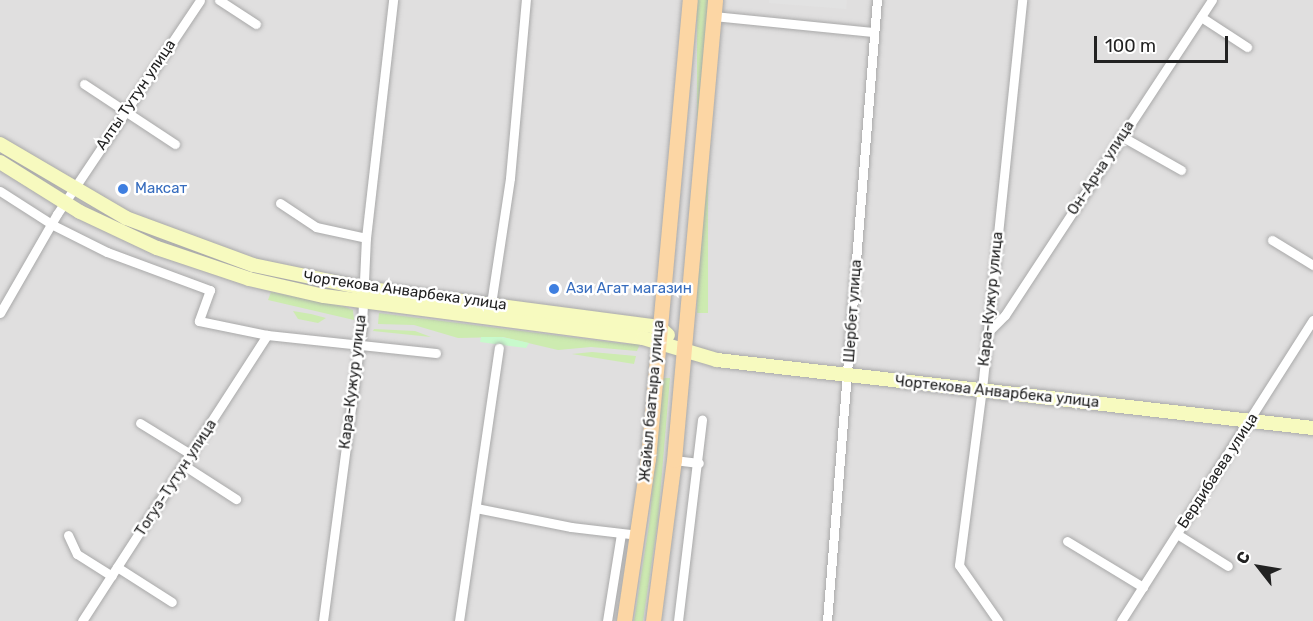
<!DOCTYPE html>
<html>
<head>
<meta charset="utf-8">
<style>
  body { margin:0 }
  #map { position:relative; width:1313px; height:621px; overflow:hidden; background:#f2efe9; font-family:Rubik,sans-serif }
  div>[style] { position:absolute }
  .residential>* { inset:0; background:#e0dfdf; transform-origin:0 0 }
  .grass>* { inset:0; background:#cdebb0; transform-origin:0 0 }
  .park>* { inset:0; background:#c8facc }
  .parking>* { inset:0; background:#e2e2e2 }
  .roads { filter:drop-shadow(0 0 2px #a9a9a9) drop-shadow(0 0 2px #a9a9a9) }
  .street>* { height:9px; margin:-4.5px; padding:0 4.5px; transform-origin:4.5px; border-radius:4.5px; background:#fff }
  .secondary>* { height:14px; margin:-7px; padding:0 7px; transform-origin:7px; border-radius:7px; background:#f7fabf }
  .primary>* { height:15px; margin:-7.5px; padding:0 7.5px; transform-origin:7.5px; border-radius:7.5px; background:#fcd6a4 }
  .dots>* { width:16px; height:16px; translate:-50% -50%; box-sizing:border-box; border:3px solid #fff; border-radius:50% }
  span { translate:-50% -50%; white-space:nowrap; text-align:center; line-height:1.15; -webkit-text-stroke:5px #fff; paint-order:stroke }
  .street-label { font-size:15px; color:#222 }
  .shop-label { font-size:15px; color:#366cbe }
  .left { translate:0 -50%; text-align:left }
  .north { position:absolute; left:1229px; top:537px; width:60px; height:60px; -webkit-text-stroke:4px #fff; paint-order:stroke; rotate:301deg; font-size:16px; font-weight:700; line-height:24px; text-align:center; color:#222 }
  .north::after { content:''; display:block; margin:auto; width:21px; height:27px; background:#222; clip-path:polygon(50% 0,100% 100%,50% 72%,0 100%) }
  .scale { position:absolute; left:1094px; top:36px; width:134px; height:27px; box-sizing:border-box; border:3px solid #222; border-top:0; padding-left:8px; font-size:18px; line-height:21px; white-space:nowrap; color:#222; -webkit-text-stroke:4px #fff; paint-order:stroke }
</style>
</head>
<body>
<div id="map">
  <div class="residential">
    <div style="left:0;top:0;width:1313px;height:621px"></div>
  </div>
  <div class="grass">
    <div style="left:697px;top:0;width:11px;height:313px"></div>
    <div style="clip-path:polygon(271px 292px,345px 307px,353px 310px,354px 320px,268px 300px)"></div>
    <div style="clip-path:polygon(293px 311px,311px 314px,326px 318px,318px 323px,298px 319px)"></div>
    <div style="clip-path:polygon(379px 313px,625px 344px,640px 344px,637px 351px,591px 347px,558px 350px,503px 337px,458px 338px,414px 325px,378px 324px)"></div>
    <div style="clip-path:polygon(374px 329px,415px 331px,431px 337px,373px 331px)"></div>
    <div style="clip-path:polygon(592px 352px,636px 356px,634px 364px,572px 354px)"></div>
    <div style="clip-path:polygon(661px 378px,670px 378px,658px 520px,643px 621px,634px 621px,650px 518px)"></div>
  </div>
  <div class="park">
    <div style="clip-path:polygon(481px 337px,502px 337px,529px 343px,526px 348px,480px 342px)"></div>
  </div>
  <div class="parking">
    <div style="clip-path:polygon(769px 0,847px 0,846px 9px,769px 3px)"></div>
  </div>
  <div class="roads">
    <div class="street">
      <div style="left:219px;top:0;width:44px;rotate:33deg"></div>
      <div style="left:713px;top:16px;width:161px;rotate:5.7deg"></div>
      <div style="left:1201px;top:17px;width:55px;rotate:33.1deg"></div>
      <div style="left:84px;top:84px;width:109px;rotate:33.4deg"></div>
      <div style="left:1121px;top:136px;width:69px;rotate:29.5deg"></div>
      <div style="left:0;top:191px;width:63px;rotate:32.7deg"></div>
      <div style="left:53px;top:225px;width:60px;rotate:26.6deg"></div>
      <div style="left:107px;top:252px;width:110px;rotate:20.3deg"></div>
      <div style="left:210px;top:290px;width:33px;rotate:110deg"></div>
      <div style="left:199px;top:321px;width:69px;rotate:11.6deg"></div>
      <div style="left:267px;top:335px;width:170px;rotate:6.1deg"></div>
      <div style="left:280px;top:203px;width:43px;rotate:33.7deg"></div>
      <div style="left:316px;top:227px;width:51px;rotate:12.4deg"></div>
      <div style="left:1272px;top:240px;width:48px;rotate:31.4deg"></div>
      <div style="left:491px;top:304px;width:127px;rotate:-81.4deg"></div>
      <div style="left:510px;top:178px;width:179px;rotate:-84.9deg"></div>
      <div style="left:0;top:313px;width:114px;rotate:-60.1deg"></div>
      <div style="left:57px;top:214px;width:257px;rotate:-56.2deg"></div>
      <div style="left:987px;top:333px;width:25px;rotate:-45deg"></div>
      <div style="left:1005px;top:315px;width:377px;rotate:-56.7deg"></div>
      <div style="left:140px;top:423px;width:61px;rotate:31.6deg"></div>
      <div style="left:674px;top:460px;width:25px;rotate:7deg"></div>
      <div style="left:185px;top:466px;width:61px;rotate:32.9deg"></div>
      <div style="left:476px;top:508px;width:97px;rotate:11.3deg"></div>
      <div style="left:571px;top:527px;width:68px;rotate:6.7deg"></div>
      <div style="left:1177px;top:534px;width:60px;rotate:32.1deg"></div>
      <div style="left:68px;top:535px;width:21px;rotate:65deg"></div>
      <div style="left:77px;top:554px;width:41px;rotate:32.2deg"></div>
      <div style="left:1067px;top:541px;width:89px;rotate:31.2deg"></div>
      <div style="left:117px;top:567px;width:65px;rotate:32.5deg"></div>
      <div style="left:82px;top:621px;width:341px;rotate:-57.1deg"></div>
      <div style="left:323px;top:621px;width:299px;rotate:-82.5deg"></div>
      <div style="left:362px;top:325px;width:87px;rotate:-87.4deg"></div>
      <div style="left:366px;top:238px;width:240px;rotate:-83.5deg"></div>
      <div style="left:459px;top:621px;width:276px;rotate:-81.7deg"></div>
      <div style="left:607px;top:621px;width:88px;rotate:-80.9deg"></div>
      <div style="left:678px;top:621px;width:203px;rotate:-83.2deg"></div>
      <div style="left:827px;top:621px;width:623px;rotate:-85.4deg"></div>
      <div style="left:998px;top:621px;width:68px;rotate:-124.9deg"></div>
      <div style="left:959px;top:565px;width:177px;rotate:-82.6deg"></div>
      <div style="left:982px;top:389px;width:391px;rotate:-84.1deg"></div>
      <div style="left:1121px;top:621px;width:357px;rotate:-57.5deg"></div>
    </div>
    <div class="secondary">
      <div style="left:0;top:144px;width:146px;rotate:30.4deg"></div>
      <div style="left:126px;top:218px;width:135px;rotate:20.3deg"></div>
      <div style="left:253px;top:265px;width:112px;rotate:11.8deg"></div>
      <div style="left:363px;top:288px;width:299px;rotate:7.5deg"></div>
      <div style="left:659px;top:327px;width:12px;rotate:42deg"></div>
      <div style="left:0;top:162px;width:94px;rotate:32deg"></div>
      <div style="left:80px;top:212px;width:85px;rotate:25.1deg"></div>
      <div style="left:157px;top:248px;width:97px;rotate:18.6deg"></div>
      <div style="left:249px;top:279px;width:77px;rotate:12.8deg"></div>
      <div style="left:324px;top:296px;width:322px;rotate:7.5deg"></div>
      <div style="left:643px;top:338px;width:77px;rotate:16.6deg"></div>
      <div style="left:717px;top:360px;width:600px;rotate:6.51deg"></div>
    </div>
    <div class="primary">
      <div style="left:624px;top:621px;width:164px;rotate:-81.6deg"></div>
      <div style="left:648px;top:459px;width:461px;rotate:-84.8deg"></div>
      <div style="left:653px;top:621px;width:162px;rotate:-82.6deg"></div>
      <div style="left:674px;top:460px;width:462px;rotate:-84.9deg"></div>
    </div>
  </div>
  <div class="dots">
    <div style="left:123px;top:189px;background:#3f7fe0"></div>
    <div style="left:554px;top:289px;background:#3f7fe0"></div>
  </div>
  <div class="street-label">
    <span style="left:136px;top:95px;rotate:-56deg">Алты Тутун улица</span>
    <span style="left:1101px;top:168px;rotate:-57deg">Он-Арча улица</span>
    <span style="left:405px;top:291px;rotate:8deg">Чортекова Анварбека улица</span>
    <span style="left:991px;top:299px;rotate:-84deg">Кара-Кужур улица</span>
    <span style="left:853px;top:311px;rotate:-86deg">Шербет улица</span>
    <span style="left:353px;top:382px;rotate:-83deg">Кара-Кужур улица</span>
    <span style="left:997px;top:392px;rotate:6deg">Чортекова Анварбека улица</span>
    <span style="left:652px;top:401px;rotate:-85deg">Жайыл баатыра улица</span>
    <span style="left:1218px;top:471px;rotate:-57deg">Бердибаева улица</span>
    <span style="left:176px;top:478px;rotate:-57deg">Тогуз-Тутун улица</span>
  </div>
  <div class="shop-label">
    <span class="left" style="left:135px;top:189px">Максат</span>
    <span class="left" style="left:566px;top:289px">Ази Агат магазин</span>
  </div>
  <div class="north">С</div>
  <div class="scale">100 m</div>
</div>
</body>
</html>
